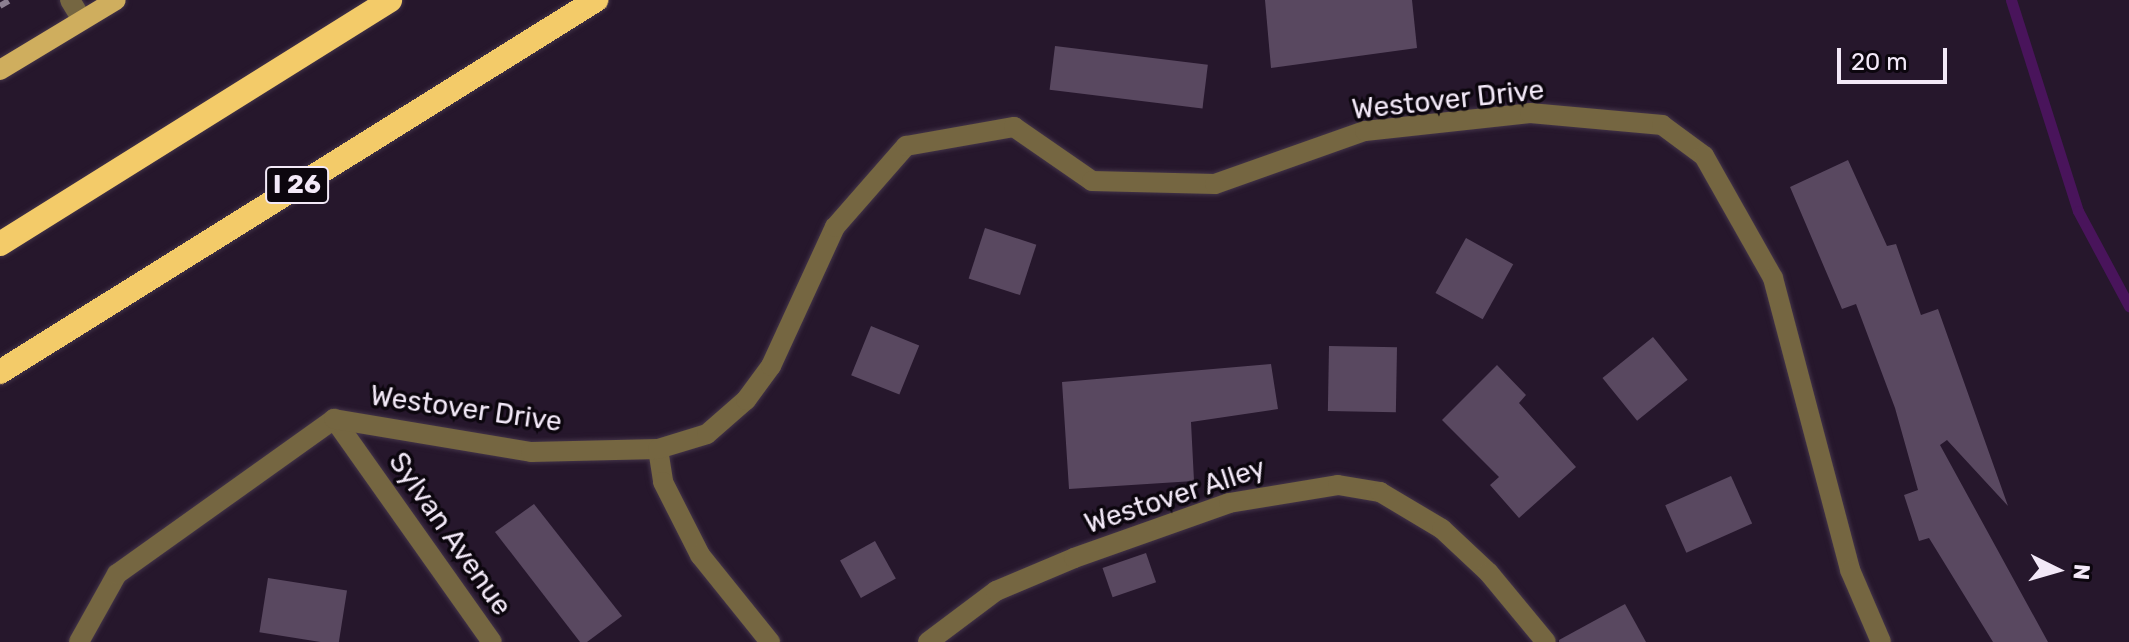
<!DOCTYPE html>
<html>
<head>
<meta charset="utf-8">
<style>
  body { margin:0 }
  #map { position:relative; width:2129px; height:642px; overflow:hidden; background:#26172c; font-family:Rubik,sans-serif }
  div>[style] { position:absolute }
  .stream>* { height:11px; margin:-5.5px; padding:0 5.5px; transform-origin:5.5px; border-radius:5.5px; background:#49145b }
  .building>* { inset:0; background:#594860; transform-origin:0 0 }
  .roads { filter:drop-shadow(0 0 2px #433449) drop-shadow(0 0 2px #433449) }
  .minor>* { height:20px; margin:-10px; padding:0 10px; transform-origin:10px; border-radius:10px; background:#756641 }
  .major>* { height:20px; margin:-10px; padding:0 10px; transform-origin:10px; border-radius:10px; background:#cfae5e }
  .highway>* { height:24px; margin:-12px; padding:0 12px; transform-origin:12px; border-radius:12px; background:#f3cb69 }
  .rail>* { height:6px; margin-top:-3px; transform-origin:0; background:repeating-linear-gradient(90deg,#8b7e90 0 10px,transparent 0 20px) }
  span { translate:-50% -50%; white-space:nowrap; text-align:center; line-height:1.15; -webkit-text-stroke:7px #0c060e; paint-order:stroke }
  .shield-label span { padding:2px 6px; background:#0c060e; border:2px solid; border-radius:6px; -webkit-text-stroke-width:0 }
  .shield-label { font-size:26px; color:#f3e9f8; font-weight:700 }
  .street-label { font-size:28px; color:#f3e9f8 }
  .north { position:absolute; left:2017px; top:530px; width:80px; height:80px; -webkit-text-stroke:6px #0c060e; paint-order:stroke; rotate:95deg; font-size:22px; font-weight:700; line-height:32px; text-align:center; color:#f3e9f8 }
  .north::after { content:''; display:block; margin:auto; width:28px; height:36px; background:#f3e9f8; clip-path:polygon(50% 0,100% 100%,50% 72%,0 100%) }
  .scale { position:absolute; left:1837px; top:48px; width:110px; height:36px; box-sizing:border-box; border:4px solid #f3e9f8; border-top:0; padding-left:10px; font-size:24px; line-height:28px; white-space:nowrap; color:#f3e9f8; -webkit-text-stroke:6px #0c060e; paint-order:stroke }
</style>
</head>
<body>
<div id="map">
  <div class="stream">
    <div style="left:2011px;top:0;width:221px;rotate:72.4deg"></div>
    <div style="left:2078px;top:211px;width:108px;rotate:61.8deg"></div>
  </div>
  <div class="building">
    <div style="clip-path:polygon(1265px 0,1412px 0,1417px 48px,1271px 68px)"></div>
    <div style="left:1055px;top:46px;width:154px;height:44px;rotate:7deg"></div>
    <div style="clip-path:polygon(1848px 160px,1887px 246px,1896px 244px,1921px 315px,1938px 309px,2008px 506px,1947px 440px,1940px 445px,2048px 642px,1993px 642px,1929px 538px,1919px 541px,1904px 495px,1918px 490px,1895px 408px,1856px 304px,1842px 309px,1790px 187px)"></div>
    <div style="left:985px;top:228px;width:54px;height:53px;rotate:18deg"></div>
    <div style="left:1466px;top:238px;width:54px;height:63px;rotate:29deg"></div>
    <div style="left:871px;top:326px;width:52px;height:53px;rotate:22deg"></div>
    <div style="left:1653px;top:337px;width:55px;height:65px;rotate:51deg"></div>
    <div style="left:1329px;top:346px;width:68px;height:65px;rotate:1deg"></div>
    <div style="clip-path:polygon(1271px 364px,1278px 409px,1191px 422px,1194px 481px,1069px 489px,1062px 382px)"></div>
    <div style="clip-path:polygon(1497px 365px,1526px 395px,1519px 403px,1576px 467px,1519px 518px,1490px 485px,1499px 477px,1442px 420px)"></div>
    <div style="left:1731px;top:476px;width:52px;height:72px;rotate:66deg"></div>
    <div style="clip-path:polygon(534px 504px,622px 616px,587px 642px,580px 642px,495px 532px)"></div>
    <div style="left:875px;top:541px;width:43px;height:40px;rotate:61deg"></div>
    <div style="left:1146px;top:553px;width:31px;height:46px;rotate:71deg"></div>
    <div style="left:268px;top:578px;width:80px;height:55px;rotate:9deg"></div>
    <div style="clip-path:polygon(1625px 604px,1646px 642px,1559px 642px,1559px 640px)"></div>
  </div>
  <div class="roads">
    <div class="minor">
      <div style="left:70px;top:0;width:23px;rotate:59deg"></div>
      <div style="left:334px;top:419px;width:273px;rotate:54.7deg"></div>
      <div style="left:658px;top:449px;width:33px;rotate:81deg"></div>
      <div style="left:663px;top:482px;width:82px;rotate:63.1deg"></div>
      <div style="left:700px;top:555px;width:112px;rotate:51.2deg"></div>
      <div style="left:79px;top:642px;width:78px;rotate:-60.8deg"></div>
      <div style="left:117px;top:574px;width:267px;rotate:-35.5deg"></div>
      <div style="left:334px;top:419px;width:200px;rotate:9.5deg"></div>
      <div style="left:531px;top:452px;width:127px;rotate:-1.4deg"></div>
      <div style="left:658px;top:449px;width:51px;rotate:-17deg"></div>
      <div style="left:707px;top:434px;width:52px;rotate:-41.1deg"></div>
      <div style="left:746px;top:400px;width:42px;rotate:-53.7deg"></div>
      <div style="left:771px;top:366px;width:153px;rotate:-65.3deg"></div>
      <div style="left:835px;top:227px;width:108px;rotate:-48.8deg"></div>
      <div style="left:906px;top:146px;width:110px;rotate:-10deg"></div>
      <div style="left:1014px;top:127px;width:95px;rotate:34.7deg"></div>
      <div style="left:1092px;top:181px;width:123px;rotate:1.4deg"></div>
      <div style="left:1215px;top:184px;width:159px;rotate:-19.5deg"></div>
      <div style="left:1365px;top:131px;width:166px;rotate:-6.2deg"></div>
      <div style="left:1530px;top:113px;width:133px;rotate:5.2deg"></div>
      <div style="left:1662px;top:125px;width:52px;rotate:36.4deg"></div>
      <div style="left:1704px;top:156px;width:140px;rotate:60.5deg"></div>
      <div style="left:1773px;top:278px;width:302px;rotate:75.2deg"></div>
      <div style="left:1850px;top:570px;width:78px;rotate:66.7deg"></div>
      <div style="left:928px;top:642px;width:85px;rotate:-36.9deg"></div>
      <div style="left:996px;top:591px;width:85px;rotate:-22.9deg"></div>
      <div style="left:1074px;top:558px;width:164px;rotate:-19.5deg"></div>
      <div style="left:1229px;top:503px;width:110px;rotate:-9.4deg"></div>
      <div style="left:1338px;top:485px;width:43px;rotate:9.5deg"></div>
      <div style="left:1380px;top:492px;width:72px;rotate:30.8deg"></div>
      <div style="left:1442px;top:529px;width:64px;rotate:43.1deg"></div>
      <div style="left:1489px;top:573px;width:89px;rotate:50.4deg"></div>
    </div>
    <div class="major">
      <div style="left:0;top:70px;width:135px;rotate:-31.1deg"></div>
    </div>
    <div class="highway">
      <div style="left:0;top:244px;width:460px;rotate:-32deg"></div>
      <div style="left:0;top:372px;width:703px;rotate:-31.97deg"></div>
    </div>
  </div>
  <div class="rail">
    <div style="left:0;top:6px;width:12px;rotate:-31deg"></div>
  </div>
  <div class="shield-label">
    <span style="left:297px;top:185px">I 26</span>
  </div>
  <div class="street-label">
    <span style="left:1448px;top:100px;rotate:-6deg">Westover Drive</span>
    <span style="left:466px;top:409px;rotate:8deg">Westover Drive</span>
    <span style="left:1175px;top:496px;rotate:-18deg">Westover Alley</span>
    <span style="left:450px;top:534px;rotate:55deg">Sylvan Avenue</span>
  </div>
  <div class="north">N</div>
  <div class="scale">20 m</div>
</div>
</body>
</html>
